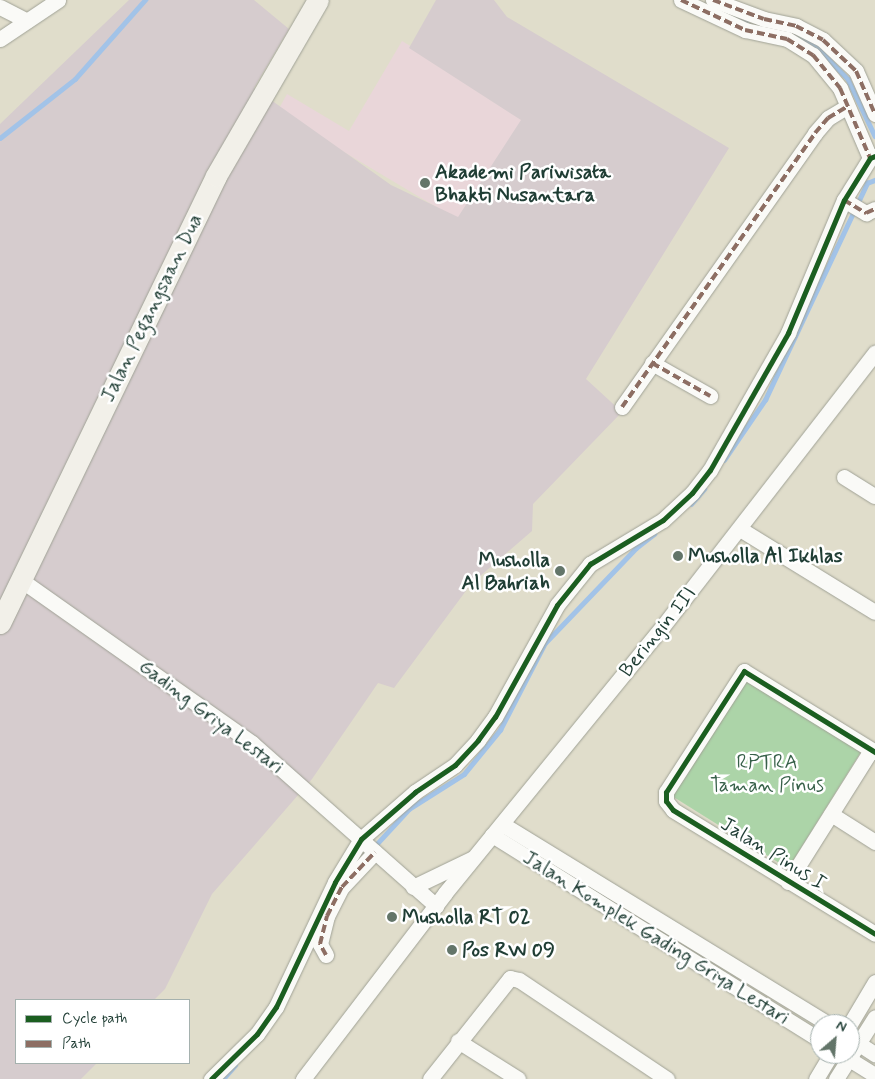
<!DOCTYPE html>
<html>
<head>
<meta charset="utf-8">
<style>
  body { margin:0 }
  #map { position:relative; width:875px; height:1079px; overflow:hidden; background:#e0ddcb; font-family:Mynerve,sans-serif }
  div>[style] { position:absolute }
  .built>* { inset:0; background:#e9d6d9 }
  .industrial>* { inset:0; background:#d6ccce }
  .green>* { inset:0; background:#acd4a8; transform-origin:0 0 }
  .stream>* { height:4.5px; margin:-2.25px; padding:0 2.25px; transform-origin:2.25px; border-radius:2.25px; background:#a2c3e8 }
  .roads { filter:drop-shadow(0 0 1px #a0a296) drop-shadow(0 0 1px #a0a296) }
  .street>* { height:15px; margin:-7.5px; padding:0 7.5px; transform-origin:7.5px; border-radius:7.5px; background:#fafaf7 }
  .secondary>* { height:21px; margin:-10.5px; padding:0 10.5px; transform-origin:10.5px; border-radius:10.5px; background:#f2f0e9 }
  .quiet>* { height:4px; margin-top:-2px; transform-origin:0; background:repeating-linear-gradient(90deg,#8d6e63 0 8px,transparent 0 12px) }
  .cycleway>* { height:5px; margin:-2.5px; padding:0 2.5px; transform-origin:2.5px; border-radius:2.5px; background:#1b5e20 }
  .dots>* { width:14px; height:14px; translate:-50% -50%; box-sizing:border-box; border:2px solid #fff; border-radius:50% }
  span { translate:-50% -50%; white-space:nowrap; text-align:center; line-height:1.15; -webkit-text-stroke:5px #fff; paint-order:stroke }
  .poi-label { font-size:20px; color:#1f3d34; font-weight:700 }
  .left { translate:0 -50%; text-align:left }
  .right { translate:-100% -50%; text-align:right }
  .street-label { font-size:20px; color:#1f3d34 }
  .park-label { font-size:20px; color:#38614a }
  .legend { position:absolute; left:15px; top:999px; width:175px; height:65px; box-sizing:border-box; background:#fff; border:1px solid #a5b1ae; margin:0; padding:6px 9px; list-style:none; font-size:15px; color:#1f3d34 }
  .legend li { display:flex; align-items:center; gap:10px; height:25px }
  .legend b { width:25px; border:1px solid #a5b1ae }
  .north { position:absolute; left:810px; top:1014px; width:50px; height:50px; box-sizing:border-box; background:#fff; border:1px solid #a5b1ae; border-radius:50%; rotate:27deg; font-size:14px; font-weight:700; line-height:20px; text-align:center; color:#1f3d34 }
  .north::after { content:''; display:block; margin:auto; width:18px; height:22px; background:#637569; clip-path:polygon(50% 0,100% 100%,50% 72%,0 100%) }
</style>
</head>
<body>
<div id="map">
  <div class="built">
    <div style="clip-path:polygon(402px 41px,527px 116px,463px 223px,277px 112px,287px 94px,349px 131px)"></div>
  </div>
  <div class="industrial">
    <div style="clip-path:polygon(129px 0,254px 0,289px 29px,254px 88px,391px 185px,458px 217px,521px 120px,409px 48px,436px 0,494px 0,507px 17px,729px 148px,586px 379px,622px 412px,533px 504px,532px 531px,471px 584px,394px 688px,378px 683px,312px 779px,212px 894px,165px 989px,154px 1000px,16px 1000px,16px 1063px,97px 1063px,81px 1079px,0 1079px,0 124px)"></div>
  </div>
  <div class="green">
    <div style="left:748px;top:676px;width:136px;height:142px;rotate:32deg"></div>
  </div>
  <div class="stream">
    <div style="left:731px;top:15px;width:17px;rotate:17deg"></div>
    <div style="left:790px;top:33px;width:25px;rotate:23deg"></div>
    <div style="left:813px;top:43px;width:50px;rotate:45.8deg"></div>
    <div style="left:848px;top:79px;width:63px;rotate:64.7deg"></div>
    <div style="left:0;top:138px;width:95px;rotate:-38.2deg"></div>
    <div style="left:75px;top:79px;width:106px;rotate:-48.5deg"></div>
    <div style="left:724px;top:460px;width:73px;rotate:-55.7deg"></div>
    <div style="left:765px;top:400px;width:240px;rotate:-64.8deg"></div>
    <div style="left:867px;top:183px;width:9px;rotate:-21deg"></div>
    <div style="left:691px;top:504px;width:20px;rotate:-49deg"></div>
    <div style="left:373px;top:848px;width:53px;rotate:-47.3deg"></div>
    <div style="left:409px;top:809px;width:65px;rotate:-32.5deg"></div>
    <div style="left:464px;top:774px;width:57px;rotate:-50.7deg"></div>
    <div style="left:500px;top:730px;width:98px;rotate:-62.7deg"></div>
    <div style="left:545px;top:643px;width:132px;rotate:-46.2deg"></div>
    <div style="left:636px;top:548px;width:23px;rotate:-38deg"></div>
    <div style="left:223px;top:1079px;width:18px;rotate:-49deg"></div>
  </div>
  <div class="roads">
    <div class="street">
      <div style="left:681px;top:0;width:71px;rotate:25.1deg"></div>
      <div style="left:745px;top:30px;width:43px;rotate:12.1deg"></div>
      <div style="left:787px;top:39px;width:31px;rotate:32deg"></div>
      <div style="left:813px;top:55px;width:43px;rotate:50.7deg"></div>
      <div style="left:840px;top:88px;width:76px;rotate:66.8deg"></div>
      <div style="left:713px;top:0;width:54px;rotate:20.4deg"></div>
      <div style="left:764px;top:19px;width:33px;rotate:12deg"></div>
      <div style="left:796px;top:26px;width:30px;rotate:27deg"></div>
      <div style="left:823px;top:40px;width:45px;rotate:43.2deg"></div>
      <div style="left:856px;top:71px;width:47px;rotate:66.2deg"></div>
      <div style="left:0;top:7px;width:30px;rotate:27deg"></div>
      <div style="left:0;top:39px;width:70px;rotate:-33.9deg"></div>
      <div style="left:844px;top:200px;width:26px;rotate:31deg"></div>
      <div style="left:866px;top:213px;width:10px;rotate:-24deg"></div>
      <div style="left:652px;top:363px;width:67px;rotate:29.6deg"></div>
      <div style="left:622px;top:407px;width:335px;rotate:-54.8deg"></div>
      <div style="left:815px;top:133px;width:20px;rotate:-49deg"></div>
      <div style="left:828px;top:118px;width:21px;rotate:-31deg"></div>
      <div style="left:844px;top:477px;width:36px;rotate:32deg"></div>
      <div style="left:740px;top:529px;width:158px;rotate:31.6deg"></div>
      <div style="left:21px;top:580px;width:283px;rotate:35.2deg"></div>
      <div style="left:252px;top:743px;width:246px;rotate:41.5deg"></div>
      <div style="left:875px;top:752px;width:154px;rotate:-148.3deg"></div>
      <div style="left:744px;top:671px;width:144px;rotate:122.8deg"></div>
      <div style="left:666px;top:792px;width:9px;rotate:90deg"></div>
      <div style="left:666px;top:801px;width:11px;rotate:52deg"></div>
      <div style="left:673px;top:810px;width:237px;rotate:31.5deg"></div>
      <div style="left:831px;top:814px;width:52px;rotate:32.5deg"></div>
      <div style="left:502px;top:824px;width:382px;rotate:31.5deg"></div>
      <div style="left:492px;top:835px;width:387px;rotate:32deg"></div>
      <div style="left:788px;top:882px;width:156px;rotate:-57.8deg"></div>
      <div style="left:413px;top:887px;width:64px;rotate:-25.8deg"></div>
      <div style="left:326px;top:955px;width:13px;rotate:-119deg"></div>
      <div style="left:320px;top:944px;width:29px;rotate:-76deg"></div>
      <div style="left:327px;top:916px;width:33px;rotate:-63deg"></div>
      <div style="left:342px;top:887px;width:48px;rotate:-46.7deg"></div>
      <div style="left:850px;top:1024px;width:49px;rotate:-59.2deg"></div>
      <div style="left:850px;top:1038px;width:30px;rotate:33deg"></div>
      <div style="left:458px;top:1041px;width:71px;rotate:32.3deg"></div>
      <div style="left:841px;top:1054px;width:40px;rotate:32deg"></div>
      <div style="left:211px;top:1079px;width:64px;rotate:-44.4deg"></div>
      <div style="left:257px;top:1034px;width:33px;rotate:-55deg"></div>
      <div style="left:276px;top:1007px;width:138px;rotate:-64.7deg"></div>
      <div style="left:335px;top:882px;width:50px;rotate:-58.8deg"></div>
      <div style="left:361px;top:839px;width:72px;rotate:-41deg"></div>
      <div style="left:415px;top:792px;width:48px;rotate:-34deg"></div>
      <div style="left:455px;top:765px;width:34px;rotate:-47deg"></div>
      <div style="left:478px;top:740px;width:29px;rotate:-54deg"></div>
      <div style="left:495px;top:717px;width:128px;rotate:-61deg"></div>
      <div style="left:557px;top:605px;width:53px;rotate:-51.2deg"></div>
      <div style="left:590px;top:564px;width:85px;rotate:-31.1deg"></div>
      <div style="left:663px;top:520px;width:40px;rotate:-43deg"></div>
      <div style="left:692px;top:493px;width:29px;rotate:-52deg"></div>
      <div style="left:710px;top:470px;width:158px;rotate:-60.3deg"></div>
      <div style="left:788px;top:333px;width:144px;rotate:-67.2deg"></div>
      <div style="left:844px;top:200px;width:49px;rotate:-58.2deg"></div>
      <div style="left:870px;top:158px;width:5px;rotate:-22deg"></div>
      <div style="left:303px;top:1079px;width:234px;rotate:-52.6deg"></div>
      <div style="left:445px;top:893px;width:345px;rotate:-50.8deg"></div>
      <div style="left:663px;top:626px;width:346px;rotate:-52.2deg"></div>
      <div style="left:430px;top:1079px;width:129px;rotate:-51.6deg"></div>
      <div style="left:510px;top:978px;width:9px;rotate:13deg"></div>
      <div style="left:519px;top:980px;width:178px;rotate:33.8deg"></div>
      <div style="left:816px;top:1079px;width:29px;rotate:-59deg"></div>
      <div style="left:836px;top:1079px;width:73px;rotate:-57.8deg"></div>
    </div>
    <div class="secondary">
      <div style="left:0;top:623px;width:496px;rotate:-64.2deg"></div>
      <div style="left:216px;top:176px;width:203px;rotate:-59.9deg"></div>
    </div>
  </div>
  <div class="quiet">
    <div style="left:681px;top:0;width:71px;rotate:25.1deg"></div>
    <div style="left:745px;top:30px;width:43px;rotate:12.1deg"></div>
    <div style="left:787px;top:39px;width:31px;rotate:32deg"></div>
    <div style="left:813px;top:55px;width:43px;rotate:50.7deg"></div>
    <div style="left:840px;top:88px;width:76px;rotate:66.8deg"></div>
    <div style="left:713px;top:0;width:54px;rotate:20.4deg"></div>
    <div style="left:764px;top:19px;width:33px;rotate:12deg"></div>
    <div style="left:796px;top:26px;width:30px;rotate:27deg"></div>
    <div style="left:823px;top:40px;width:45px;rotate:43.2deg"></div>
    <div style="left:856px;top:71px;width:47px;rotate:66.2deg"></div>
    <div style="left:844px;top:200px;width:26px;rotate:31deg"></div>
    <div style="left:866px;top:213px;width:10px;rotate:-24deg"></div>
    <div style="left:652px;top:363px;width:67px;rotate:29.6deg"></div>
    <div style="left:622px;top:407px;width:335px;rotate:-54.8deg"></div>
    <div style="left:815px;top:133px;width:20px;rotate:-49deg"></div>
    <div style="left:828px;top:118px;width:21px;rotate:-31deg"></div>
    <div style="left:326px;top:955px;width:13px;rotate:-119deg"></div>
    <div style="left:320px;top:944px;width:29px;rotate:-76deg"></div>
    <div style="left:327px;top:916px;width:33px;rotate:-63deg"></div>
    <div style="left:342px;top:887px;width:48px;rotate:-46.7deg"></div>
  </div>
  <div class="cycleway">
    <div style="left:875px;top:752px;width:154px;rotate:-148.3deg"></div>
    <div style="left:744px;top:671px;width:144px;rotate:122.8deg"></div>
    <div style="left:666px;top:792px;width:9px;rotate:90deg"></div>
    <div style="left:666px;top:801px;width:11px;rotate:52deg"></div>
    <div style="left:673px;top:810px;width:237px;rotate:31.5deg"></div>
    <div style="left:211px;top:1079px;width:64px;rotate:-44.4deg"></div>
    <div style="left:257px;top:1034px;width:33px;rotate:-55deg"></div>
    <div style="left:276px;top:1007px;width:138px;rotate:-64.7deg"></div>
    <div style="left:335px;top:882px;width:50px;rotate:-58.8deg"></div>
    <div style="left:361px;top:839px;width:72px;rotate:-41deg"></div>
    <div style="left:415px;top:792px;width:48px;rotate:-34deg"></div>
    <div style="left:455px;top:765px;width:34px;rotate:-47deg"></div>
    <div style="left:478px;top:740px;width:29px;rotate:-54deg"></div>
    <div style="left:495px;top:717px;width:128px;rotate:-61deg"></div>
    <div style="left:557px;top:605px;width:53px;rotate:-51.2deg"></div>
    <div style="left:590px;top:564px;width:85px;rotate:-31.1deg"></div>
    <div style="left:663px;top:520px;width:40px;rotate:-43deg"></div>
    <div style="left:692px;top:493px;width:29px;rotate:-52deg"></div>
    <div style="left:710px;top:470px;width:158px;rotate:-60.3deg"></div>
    <div style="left:788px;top:333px;width:144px;rotate:-67.2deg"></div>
    <div style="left:844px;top:200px;width:49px;rotate:-58.2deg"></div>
    <div style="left:870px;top:158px;width:5px;rotate:-22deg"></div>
  </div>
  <div class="dots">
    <div style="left:425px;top:183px;background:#637569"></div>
    <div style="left:678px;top:556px;background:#637569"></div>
    <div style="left:560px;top:571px;background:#637569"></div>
    <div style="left:392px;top:917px;background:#637569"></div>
    <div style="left:452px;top:950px;background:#637569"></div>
  </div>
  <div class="poi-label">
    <span class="left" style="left:435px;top:184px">Akademi Pariwisata<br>Bhakti Nusantara</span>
    <span class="left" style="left:688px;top:556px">Musholla Al Ikhlas</span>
    <span class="right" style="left:550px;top:572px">Musholla<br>Al Bahriah</span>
    <span class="left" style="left:402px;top:917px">Musholla RT 02</span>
    <span class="left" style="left:462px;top:950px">Pos RW 09</span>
  </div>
  <div class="street-label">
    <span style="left:152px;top:308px;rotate:-64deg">Jalan Pegangsaan Dua</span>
    <span style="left:658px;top:632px;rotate:-51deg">Beringin III</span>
    <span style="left:211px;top:717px;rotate:37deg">Gading Griya Lestari</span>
    <span style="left:773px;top:854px;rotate:32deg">Jalan Pinus I</span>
    <span style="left:656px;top:938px;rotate:32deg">Jalan Komplek Gading Griya Lestari</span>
  </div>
  <div class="park-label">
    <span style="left:767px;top:774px">RPTRA<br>Taman Pinus</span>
  </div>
  <ul class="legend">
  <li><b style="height:6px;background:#1b5e20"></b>Cycle path</li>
  <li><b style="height:6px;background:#8d6e63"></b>Path</li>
  </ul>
  <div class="north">N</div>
</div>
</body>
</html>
